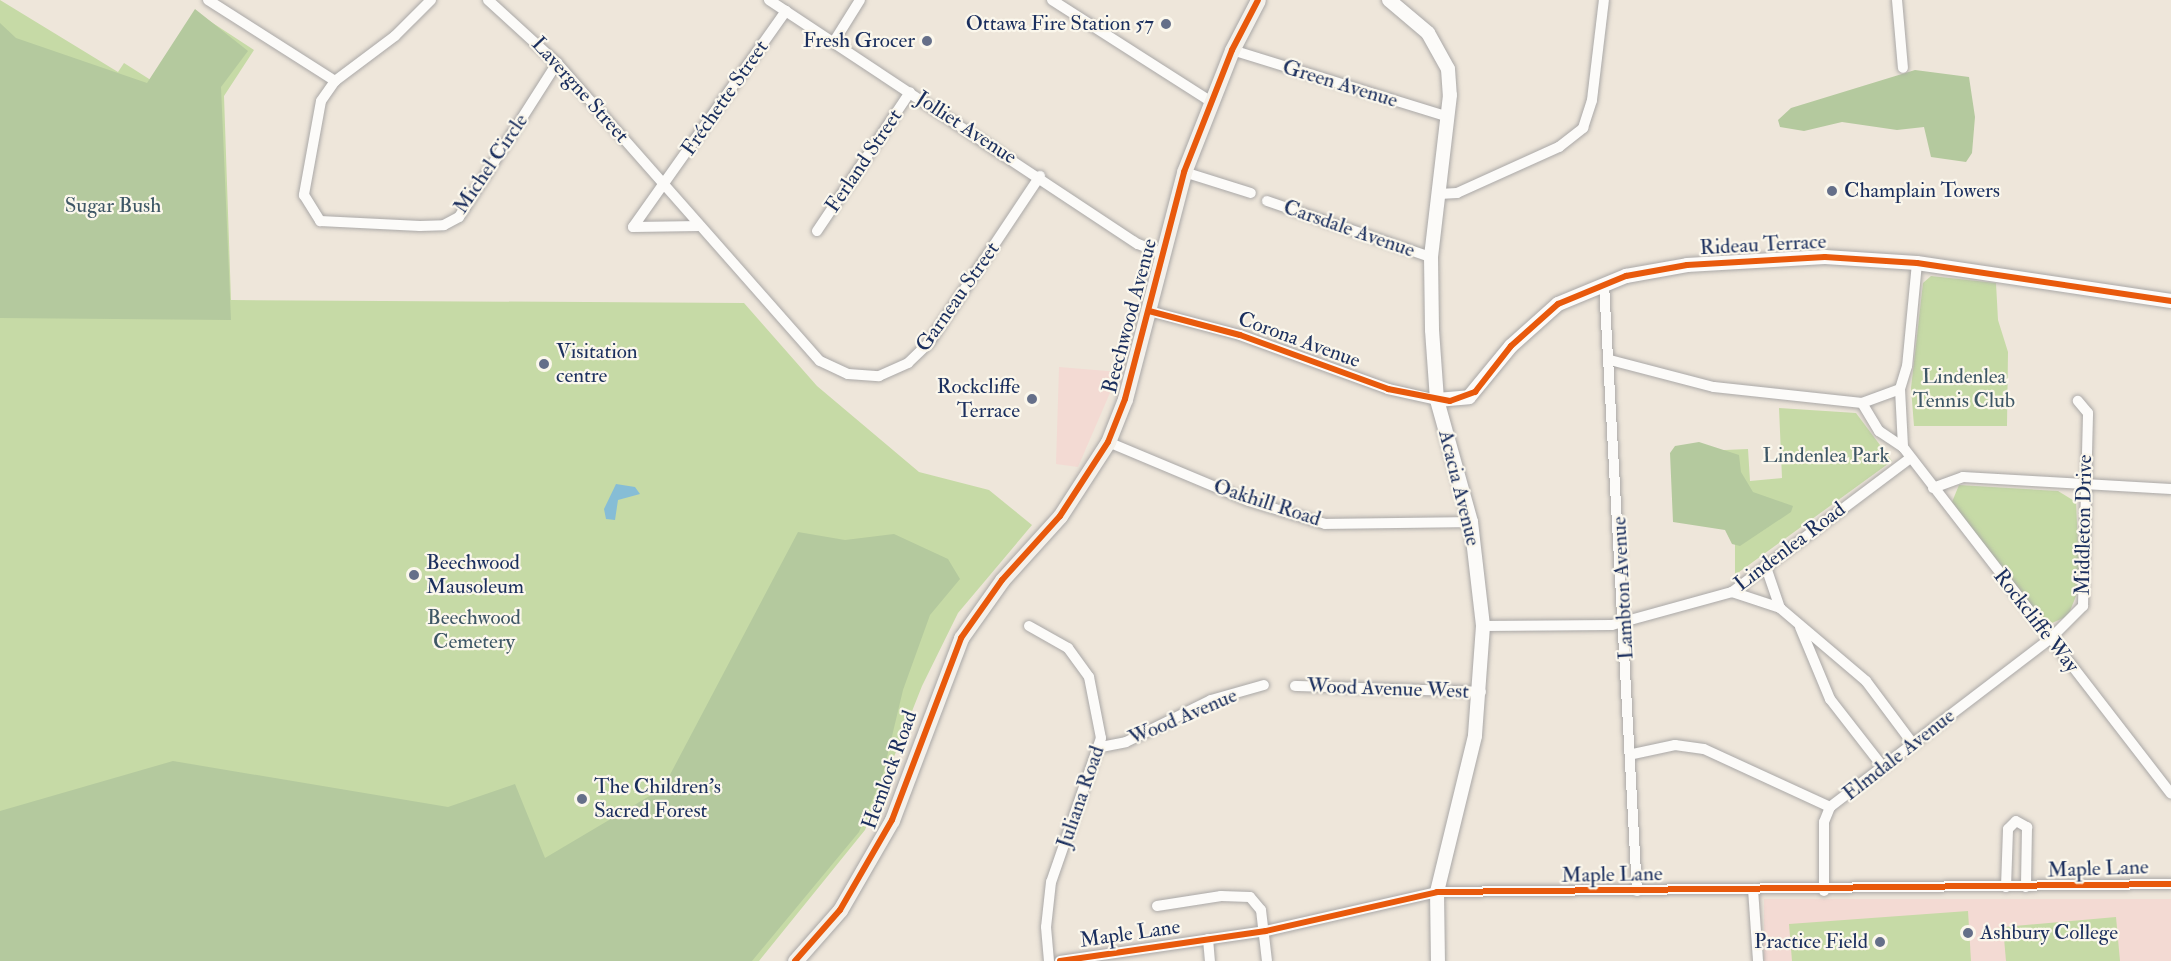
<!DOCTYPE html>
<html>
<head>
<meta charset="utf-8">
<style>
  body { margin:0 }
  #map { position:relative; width:2171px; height:961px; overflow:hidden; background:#eee6da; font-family:"IM FELL Double Pica",serif }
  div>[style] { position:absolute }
  .built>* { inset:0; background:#f3dad3; transform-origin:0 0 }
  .green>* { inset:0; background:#c6daa6 }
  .forest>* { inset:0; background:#b4c99e }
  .water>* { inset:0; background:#86bdd6 }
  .roads { filter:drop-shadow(0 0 2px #aaa8a7) drop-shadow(0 0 2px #aaa8a7) }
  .minor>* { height:10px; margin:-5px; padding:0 5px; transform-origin:5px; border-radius:5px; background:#fcfbf9 }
  .tertiary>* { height:14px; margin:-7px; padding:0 7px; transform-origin:7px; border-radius:7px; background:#fcfbf9 }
  .secondary>* { height:15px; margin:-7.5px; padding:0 7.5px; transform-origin:7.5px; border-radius:7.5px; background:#f4f1eb }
  .cycleway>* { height:6px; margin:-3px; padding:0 3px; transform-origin:3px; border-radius:3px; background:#e8590c }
  .dots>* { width:16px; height:16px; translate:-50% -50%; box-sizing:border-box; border:3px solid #fbf7ec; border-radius:50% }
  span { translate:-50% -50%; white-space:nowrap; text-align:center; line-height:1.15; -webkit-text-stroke:4.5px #fbf7ec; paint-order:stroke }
  .poi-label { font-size:21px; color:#1b2f5e }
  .right { translate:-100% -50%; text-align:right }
  .left { translate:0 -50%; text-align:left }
  .street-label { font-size:21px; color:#1b2f5e }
  .park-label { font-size:21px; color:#3e5766 }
</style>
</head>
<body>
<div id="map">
  <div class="built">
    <div style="clip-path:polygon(1059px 367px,1119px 372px,1078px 467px,1056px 464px)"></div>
    <div style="left:2171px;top:899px;width:62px;height:407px;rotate:90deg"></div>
  </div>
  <div class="green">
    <div style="clip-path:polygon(0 0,118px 72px,124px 63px,157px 84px,202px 16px,254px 50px,224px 96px,231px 300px,744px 303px,817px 386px,919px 472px,989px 490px,1032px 525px,958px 613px,922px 686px,865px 830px,759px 961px,0 961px)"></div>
    <div style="clip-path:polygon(1931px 276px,1996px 283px,1998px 320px,2008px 352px,2007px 426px,1914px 426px,1911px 388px,1923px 283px)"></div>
    <div style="clip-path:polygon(1779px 408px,1856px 413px,1892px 461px,1735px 575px,1735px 512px,1678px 452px,1748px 449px,1750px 481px,1782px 478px)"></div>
    <div style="clip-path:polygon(1959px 485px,2058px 491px,2076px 502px,2080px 586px,2068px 616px,2052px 623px,2039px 619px,1952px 502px)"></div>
    <div style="clip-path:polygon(1968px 911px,1971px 961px,1792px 961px,1789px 924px)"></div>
    <div style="clip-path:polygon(2116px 917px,2120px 961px,2006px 961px,2003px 927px)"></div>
  </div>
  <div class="forest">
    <div style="clip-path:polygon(195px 9px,248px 51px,221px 87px,231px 320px,0 318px,0 23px,16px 38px,147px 83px)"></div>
    <div style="clip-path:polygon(1915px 70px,1969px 77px,1975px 117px,1972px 153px,1966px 162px,1931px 157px,1924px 127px,1897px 130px,1842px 122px,1804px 131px,1780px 127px,1778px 120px,1791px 108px)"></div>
    <div style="clip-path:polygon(1699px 442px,1739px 455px,1741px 472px,1753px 492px,1793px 506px,1791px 512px,1740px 546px,1732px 544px,1725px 530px,1673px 522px,1670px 453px,1675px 446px)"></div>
    <div style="clip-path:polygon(798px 532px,845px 540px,894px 534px,948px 559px,960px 579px,930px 615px,903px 690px,883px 774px,859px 832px,752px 961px,0 961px,0 811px,173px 761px,448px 807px,515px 784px,545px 858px,663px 788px)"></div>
  </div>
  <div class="water">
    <div style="clip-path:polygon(616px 484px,635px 487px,640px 494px,618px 500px,615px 520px,606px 519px,604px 509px)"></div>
  </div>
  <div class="roads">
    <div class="minor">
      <div style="left:208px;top:0;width:151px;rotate:32.5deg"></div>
      <div style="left:431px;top:0;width:51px;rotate:135deg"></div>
      <div style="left:395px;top:36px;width:75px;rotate:143.1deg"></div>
      <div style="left:335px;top:81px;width:24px;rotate:125deg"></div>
      <div style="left:321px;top:101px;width:96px;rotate:100.3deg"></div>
      <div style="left:304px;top:195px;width:31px;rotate:58deg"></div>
      <div style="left:320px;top:221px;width:100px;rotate:2.9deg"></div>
      <div style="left:420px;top:226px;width:24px;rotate:-2deg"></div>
      <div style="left:444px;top:225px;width:17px;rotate:-28deg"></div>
      <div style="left:459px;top:217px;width:183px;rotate:-57.5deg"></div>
      <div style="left:488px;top:0;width:93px;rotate:42.4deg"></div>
      <div style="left:557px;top:63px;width:397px;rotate:48.6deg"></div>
      <div style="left:820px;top:361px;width:31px;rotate:25deg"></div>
      <div style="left:848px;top:374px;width:31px;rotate:4deg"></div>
      <div style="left:879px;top:376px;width:32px;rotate:-24deg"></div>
      <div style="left:908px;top:363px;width:28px;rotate:-44deg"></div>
      <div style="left:928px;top:344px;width:202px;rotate:-56.3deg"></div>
      <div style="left:769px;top:0;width:442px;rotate:33.5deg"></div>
      <div style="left:1138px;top:244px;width:28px;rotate:21deg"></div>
      <div style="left:1052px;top:0;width:188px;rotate:32.6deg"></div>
      <div style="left:1897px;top:0;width:68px;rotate:85deg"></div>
      <div style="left:835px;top:40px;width:47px;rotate:-58deg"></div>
      <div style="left:1232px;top:50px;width:226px;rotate:17.2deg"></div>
      <div style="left:1184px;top:172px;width:70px;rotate:17.4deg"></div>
      <div style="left:1439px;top:194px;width:18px;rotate:-3deg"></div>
      <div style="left:1457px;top:193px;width:112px;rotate:-24.3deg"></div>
      <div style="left:1559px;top:147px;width:31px;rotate:-38deg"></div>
      <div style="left:1583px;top:128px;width:29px;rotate:-72deg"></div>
      <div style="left:1592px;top:100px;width:101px;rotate:-83.2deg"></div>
      <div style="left:1267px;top:201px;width:173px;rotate:18.9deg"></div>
      <div style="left:700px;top:226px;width:67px;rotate:179.1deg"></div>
      <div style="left:633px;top:227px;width:265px;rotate:-54.7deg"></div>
      <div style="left:817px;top:231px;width:167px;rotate:-56.2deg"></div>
      <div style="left:1917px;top:263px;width:103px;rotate:95.5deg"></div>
      <div style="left:1907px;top:366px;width:24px;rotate:107deg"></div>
      <div style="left:1900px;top:389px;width:58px;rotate:87deg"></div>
      <div style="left:1903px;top:447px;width:438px;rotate:52.3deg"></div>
      <div style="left:1604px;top:284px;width:608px;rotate:86.89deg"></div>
      <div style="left:1149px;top:311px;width:94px;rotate:14.8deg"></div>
      <div style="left:1240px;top:335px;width:158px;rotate:20deg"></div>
      <div style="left:1388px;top:389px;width:50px;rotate:12.7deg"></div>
      <div style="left:1610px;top:360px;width:107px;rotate:14.6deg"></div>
      <div style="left:1714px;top:387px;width:149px;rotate:6.2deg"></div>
      <div style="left:1862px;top:403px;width:40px;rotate:-20.2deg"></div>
      <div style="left:1862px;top:403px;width:33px;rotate:59deg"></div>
      <div style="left:1879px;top:431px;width:29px;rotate:34deg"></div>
      <div style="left:1108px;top:442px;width:153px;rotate:22.7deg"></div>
      <div style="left:1249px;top:501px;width:79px;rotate:16.8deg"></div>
      <div style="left:1325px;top:524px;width:146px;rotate:-0.8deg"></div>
      <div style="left:1933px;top:488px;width:32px;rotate:-20deg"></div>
      <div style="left:1963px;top:477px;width:208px;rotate:3.3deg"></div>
      <div style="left:1732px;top:592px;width:51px;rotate:18.4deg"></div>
      <div style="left:1780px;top:608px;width:43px;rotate:-108.9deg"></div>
      <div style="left:1780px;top:608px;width:113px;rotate:40.3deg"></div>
      <div style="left:1866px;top:681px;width:79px;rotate:53.3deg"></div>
      <div style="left:1029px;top:626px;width:45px;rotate:29.4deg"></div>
      <div style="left:1068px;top:648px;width:36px;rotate:54deg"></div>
      <div style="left:1089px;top:677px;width:62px;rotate:78.9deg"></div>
      <div style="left:1101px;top:738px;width:152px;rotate:109.1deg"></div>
      <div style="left:1051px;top:882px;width:45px;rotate:96.3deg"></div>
      <div style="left:1046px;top:927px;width:34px;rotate:85deg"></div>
      <div style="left:1483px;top:626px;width:129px;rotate:-0.4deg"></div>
      <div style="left:1612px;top:625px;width:124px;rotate:-15.4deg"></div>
      <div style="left:1732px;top:592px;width:221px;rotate:-36.9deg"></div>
      <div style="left:1800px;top:627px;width:78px;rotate:67.4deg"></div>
      <div style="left:1830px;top:699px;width:86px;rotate:52.1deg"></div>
      <div style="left:1295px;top:686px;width:186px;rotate:1.8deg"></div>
      <div style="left:1101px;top:747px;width:25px;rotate:-11deg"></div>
      <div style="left:1126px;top:742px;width:95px;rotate:-26.3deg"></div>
      <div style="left:1211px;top:700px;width:55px;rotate:-15.8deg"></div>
      <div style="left:1633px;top:754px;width:43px;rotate:-12.1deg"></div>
      <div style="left:1675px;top:745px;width:29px;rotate:8deg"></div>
      <div style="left:1704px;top:749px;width:139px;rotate:24.7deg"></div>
      <div style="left:1830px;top:807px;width:277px;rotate:-37.4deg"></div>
      <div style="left:2050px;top:639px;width:47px;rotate:-45deg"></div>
      <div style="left:2083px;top:606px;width:193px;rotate:-88.5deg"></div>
      <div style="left:2088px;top:413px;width:16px;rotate:-130deg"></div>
      <div style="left:2006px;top:887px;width:58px;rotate:-88deg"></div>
      <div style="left:2008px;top:829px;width:11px;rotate:-45deg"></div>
      <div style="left:2016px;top:821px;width:13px;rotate:29deg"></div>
      <div style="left:2027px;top:827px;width:60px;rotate:91deg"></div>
      <div style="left:1753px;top:889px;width:72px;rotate:86deg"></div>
      <div style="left:1824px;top:891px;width:69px;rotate:-90deg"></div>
      <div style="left:1824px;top:822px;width:16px;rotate:-68deg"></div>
      <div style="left:1157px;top:906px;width:65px;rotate:-8.9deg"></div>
      <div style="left:1221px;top:896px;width:29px;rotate:2deg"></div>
      <div style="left:1250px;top:897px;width:17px;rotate:50deg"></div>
      <div style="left:1261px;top:910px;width:51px;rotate:83.3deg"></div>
      <div style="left:1208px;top:939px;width:22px;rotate:85deg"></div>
      <div style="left:1060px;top:961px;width:208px;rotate:-8.3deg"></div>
      <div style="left:1266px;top:931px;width:175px;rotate:-12.8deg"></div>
      <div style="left:1437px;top:892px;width:734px;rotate:-0.62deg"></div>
    </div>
    <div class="tertiary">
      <div style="left:1389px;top:0;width:51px;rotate:40.2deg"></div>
      <div style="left:1428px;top:33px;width:41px;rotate:60.9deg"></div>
      <div style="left:1448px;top:69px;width:26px;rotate:86deg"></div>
      <div style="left:1450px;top:95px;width:163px;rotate:96.7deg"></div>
      <div style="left:1431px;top:257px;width:73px;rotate:89.2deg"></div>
      <div style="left:1432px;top:330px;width:70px;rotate:85.9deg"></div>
      <div style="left:1437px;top:400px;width:127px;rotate:74.4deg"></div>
      <div style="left:1471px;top:522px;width:105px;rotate:83.4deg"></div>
      <div style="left:1483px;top:626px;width:110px;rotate:94.2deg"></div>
      <div style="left:1475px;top:736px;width:161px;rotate:103.7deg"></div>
      <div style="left:1437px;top:892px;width:69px;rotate:89.2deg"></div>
      <div style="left:1437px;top:400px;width:32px;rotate:-5deg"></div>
      <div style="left:1469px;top:397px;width:66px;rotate:-50.5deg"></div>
      <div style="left:1511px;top:346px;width:63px;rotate:-41.8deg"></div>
      <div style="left:1558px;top:304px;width:74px;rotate:-22.4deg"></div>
      <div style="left:1626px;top:276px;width:62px;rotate:-10.2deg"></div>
      <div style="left:1687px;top:265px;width:138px;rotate:-3.3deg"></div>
      <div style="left:1825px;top:257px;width:92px;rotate:3.7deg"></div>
      <div style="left:1917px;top:263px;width:257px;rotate:8.5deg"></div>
    </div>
    <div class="secondary">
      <div style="left:795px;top:961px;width:68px;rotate:-48.6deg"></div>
      <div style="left:840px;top:910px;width:104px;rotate:-60deg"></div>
      <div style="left:892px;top:820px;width:195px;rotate:-69.2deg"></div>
      <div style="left:961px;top:638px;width:71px;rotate:-54.7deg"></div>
      <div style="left:1002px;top:580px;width:86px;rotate:-47.8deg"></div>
      <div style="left:1060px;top:516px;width:88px;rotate:-57deg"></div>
      <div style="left:1108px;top:442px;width:46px;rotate:-68.4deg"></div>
      <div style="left:1125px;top:399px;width:235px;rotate:-75.4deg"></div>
      <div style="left:1184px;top:172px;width:131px;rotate:-68.5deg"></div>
      <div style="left:1232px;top:50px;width:56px;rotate:-62.5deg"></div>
    </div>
  </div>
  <div class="cycleway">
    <div style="left:1149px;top:311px;width:94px;rotate:14.8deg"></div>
    <div style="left:1240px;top:335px;width:158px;rotate:20deg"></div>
    <div style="left:1388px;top:389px;width:63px;rotate:11deg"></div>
    <div style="left:1450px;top:401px;width:27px;rotate:-20deg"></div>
    <div style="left:1475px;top:392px;width:58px;rotate:-52deg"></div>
    <div style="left:1511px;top:346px;width:63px;rotate:-41.8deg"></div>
    <div style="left:1558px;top:304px;width:74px;rotate:-22.4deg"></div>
    <div style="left:1626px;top:276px;width:62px;rotate:-10.2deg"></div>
    <div style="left:1687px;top:265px;width:138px;rotate:-3.3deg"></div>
    <div style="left:1825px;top:257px;width:92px;rotate:3.7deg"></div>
    <div style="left:1917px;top:263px;width:257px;rotate:8.5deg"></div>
    <div style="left:795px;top:961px;width:68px;rotate:-48.6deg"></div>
    <div style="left:840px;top:910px;width:104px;rotate:-60deg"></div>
    <div style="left:892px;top:820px;width:195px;rotate:-69.2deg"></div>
    <div style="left:961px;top:638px;width:71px;rotate:-54.7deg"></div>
    <div style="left:1002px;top:580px;width:86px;rotate:-47.8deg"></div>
    <div style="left:1060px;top:516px;width:88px;rotate:-57deg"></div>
    <div style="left:1108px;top:442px;width:46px;rotate:-68.4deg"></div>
    <div style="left:1125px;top:399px;width:235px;rotate:-75.4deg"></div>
    <div style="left:1184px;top:172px;width:131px;rotate:-68.5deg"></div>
    <div style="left:1232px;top:50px;width:56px;rotate:-62.5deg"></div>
    <div style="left:1060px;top:961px;width:208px;rotate:-8.3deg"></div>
    <div style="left:1266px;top:931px;width:175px;rotate:-12.8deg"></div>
    <div style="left:1437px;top:892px;width:734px;rotate:-0.62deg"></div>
  </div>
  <div class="dots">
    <div style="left:1166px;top:24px;background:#656f89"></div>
    <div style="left:927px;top:41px;background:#656f89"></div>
    <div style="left:1832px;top:191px;background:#656f89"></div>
    <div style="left:544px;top:364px;background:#656f89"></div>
    <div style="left:1032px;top:399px;background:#656f89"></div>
    <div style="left:414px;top:575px;background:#656f89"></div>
    <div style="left:582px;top:799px;background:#656f89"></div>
    <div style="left:1968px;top:933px;background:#656f89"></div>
    <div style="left:1880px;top:942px;background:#656f89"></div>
  </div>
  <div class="poi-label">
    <span class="right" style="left:1154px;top:24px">Ottawa Fire Station 57</span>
    <span class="right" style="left:915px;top:41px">Fresh Grocer</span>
    <span class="left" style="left:1844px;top:191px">Champlain Towers</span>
    <span class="left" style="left:556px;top:364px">Visitation<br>centre</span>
    <span class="right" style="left:1020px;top:399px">Rockcliffe<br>Terrace</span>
    <span class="left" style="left:426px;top:575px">Beechwood<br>Mausoleum</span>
    <span class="left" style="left:594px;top:799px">The Children's<br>Sacred Forest</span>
    <span class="left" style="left:1980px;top:933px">Ashbury College</span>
    <span class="right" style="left:1868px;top:942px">Practice Field</span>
  </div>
  <div class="street-label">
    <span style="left:1340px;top:84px;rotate:17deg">Green Avenue</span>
    <span style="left:580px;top:90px;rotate:48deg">Lavergne Street</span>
    <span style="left:725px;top:98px;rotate:-55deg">Fréchette Street</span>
    <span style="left:966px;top:128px;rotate:33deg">Jolliet Avenue</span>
    <span style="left:864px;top:161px;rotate:-56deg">Ferland Street</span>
    <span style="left:491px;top:164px;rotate:-56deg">Michel Circle</span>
    <span style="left:1349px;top:229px;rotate:19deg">Carsdale Avenue</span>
    <span style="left:1763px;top:245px;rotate:-3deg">Rideau Terrace</span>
    <span style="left:958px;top:297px;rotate:-55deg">Garneau Street</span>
    <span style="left:1130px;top:316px;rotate:-75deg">Beechwood Avenue</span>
    <span style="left:1299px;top:340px;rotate:20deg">Corona Avenue</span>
    <span style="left:1459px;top:488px;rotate:76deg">Acacia Avenue</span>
    <span style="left:1267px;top:503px;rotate:18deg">Oakhill Road</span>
    <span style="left:2084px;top:525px;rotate:-89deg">Middleton Drive</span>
    <span style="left:1790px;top:547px;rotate:-37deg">Lindenlea Road</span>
    <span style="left:1623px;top:588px;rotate:-93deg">Lambton Avenue</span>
    <span style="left:2036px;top:621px;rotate:52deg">Rockcliffe Way</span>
    <span style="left:1388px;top:689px;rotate:2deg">Wood Avenue West</span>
    <span style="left:1183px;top:717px;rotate:-23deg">Wood Avenue</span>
    <span style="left:1899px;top:755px;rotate:-38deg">Elmdale Avenue</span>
    <span style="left:890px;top:770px;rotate:-70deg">Hemlock Road</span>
    <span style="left:1081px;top:797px;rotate:-71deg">Juliana Road</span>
    <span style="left:2098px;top:869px;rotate:-2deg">Maple Lane</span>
    <span style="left:1612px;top:875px;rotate:-1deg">Maple Lane</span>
    <span style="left:1130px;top:934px;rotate:-8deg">Maple Lane</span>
  </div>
  <div class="park-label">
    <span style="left:113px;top:206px">Sugar Bush</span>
    <span style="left:1964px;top:389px">Lindenlea<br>Tennis Club</span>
    <span style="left:1826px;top:456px">Lindenlea Park</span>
    <span style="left:474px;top:630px">Beechwood<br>Cemetery</span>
  </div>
</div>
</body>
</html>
